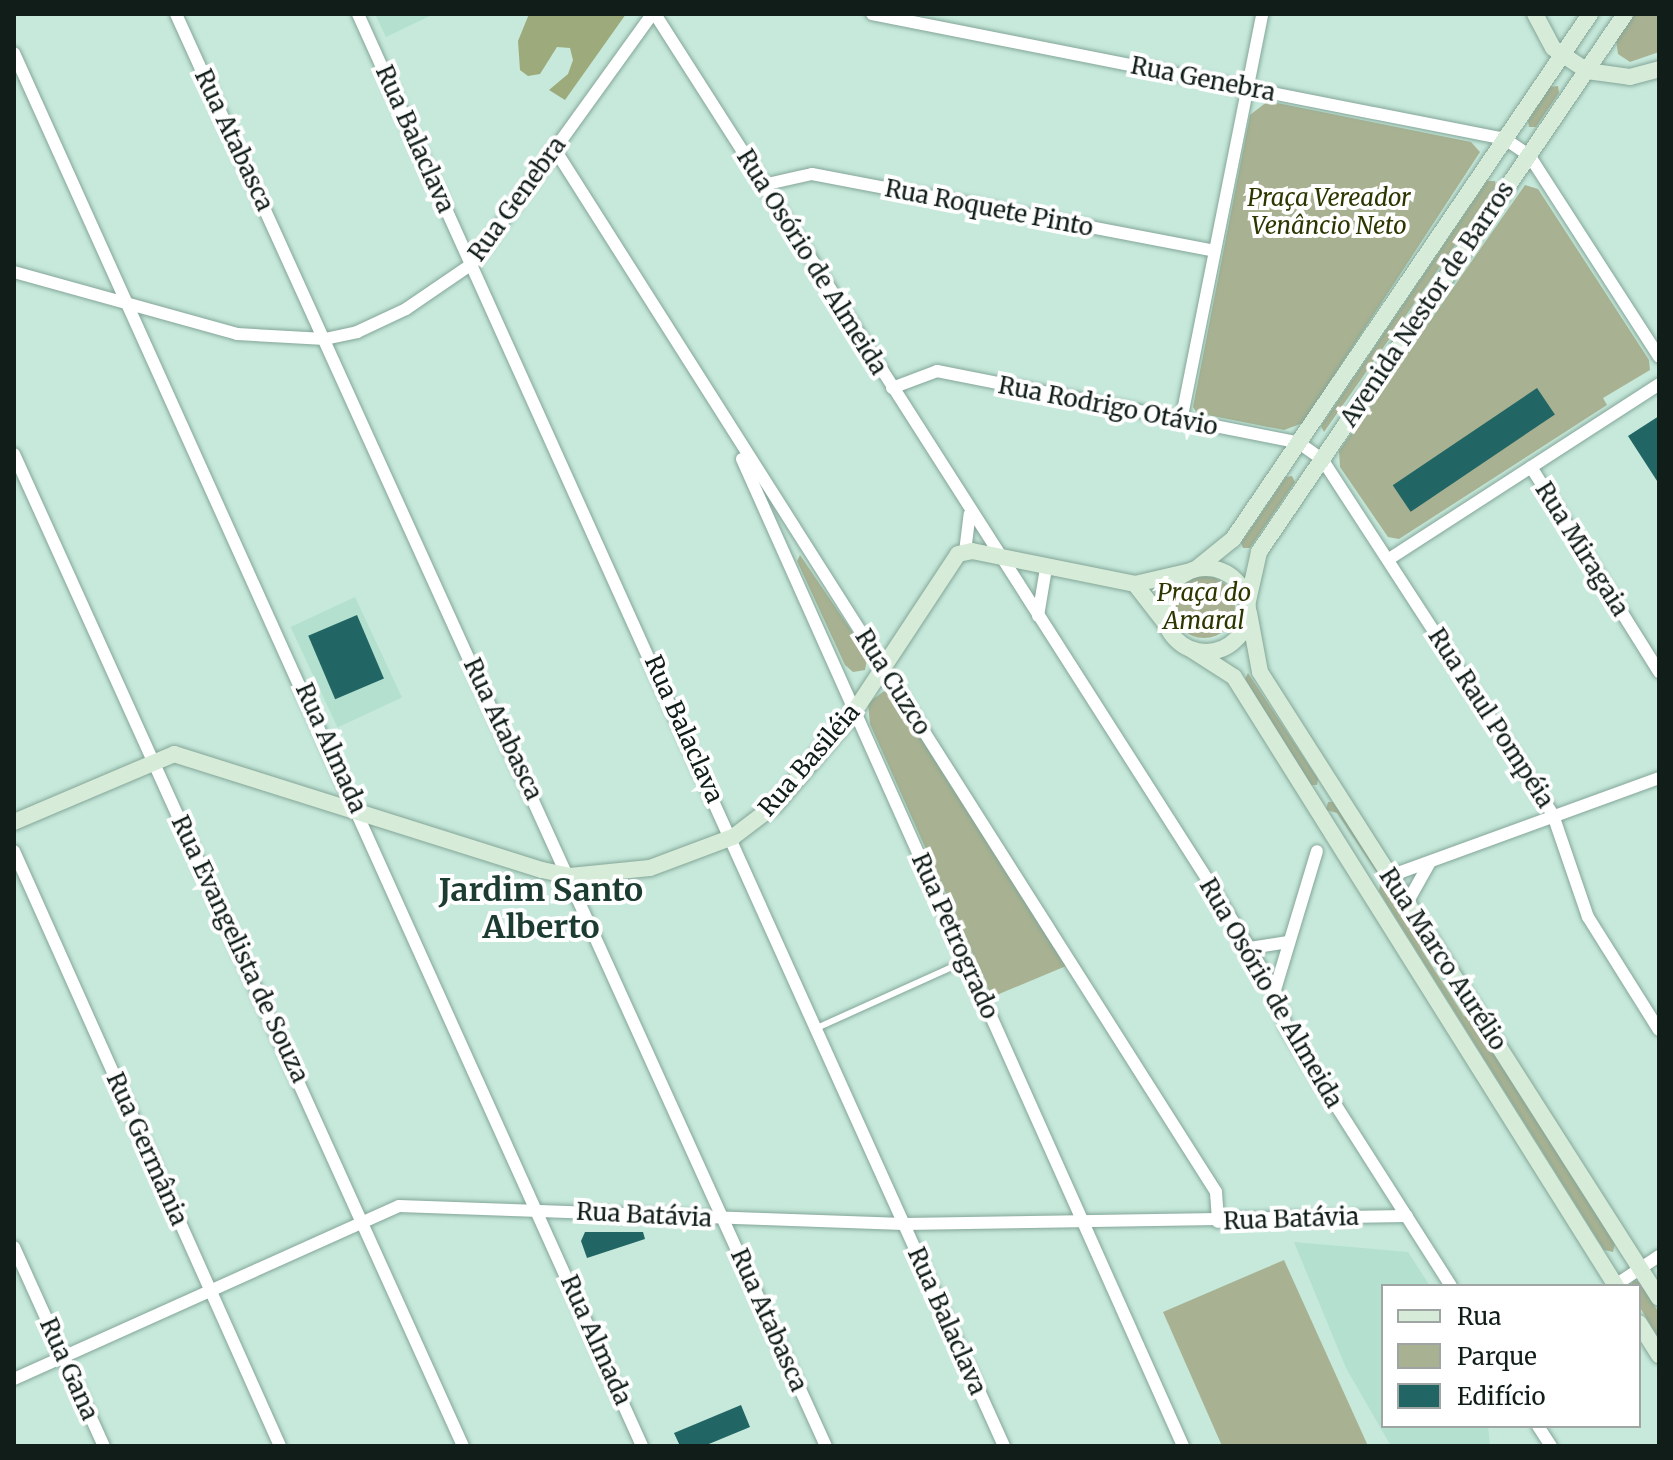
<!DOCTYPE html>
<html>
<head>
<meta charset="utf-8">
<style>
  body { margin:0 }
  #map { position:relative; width:1673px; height:1460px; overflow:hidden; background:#c6e9db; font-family:Merriweather,serif }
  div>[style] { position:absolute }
  .built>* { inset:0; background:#b4e0cf; transform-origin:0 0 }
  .green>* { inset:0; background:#a8b292 }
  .round { border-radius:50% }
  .forest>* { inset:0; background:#9daa7c }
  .building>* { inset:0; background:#216564; transform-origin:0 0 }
  .roads { filter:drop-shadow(0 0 2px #84a699) drop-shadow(0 0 2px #84a699) }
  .lane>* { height:6px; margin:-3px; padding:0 3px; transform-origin:3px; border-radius:3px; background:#fff }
  .street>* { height:12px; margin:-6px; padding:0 6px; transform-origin:6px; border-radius:6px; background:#fff }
  .secondary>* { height:16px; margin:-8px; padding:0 8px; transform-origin:8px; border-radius:8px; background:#d7ecd8 }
  .secondary>.ring { margin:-8px; padding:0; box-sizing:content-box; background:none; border:16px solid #d7ecd8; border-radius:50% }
  span { translate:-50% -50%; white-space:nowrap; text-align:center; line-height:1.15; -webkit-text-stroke:8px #fff; paint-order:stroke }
  .street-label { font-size:24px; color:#101d18 }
  .park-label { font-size:24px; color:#2c3700; font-style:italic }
  .district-label { font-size:32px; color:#1d3c31; font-weight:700 }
  .frame { position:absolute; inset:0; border:16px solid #101d18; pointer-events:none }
  .legend { position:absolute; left:1381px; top:1284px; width:260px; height:144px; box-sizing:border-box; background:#fff; border:2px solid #9fa5a3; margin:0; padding:10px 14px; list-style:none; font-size:24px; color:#101d18 }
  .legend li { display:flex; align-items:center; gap:16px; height:40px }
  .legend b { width:40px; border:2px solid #9fa5a3 }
</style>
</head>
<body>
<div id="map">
  <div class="built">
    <div style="clip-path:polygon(375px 14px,434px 14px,386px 37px)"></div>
    <div style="left:355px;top:597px;width:111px;height:71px;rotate:65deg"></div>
    <div style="clip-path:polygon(1294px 1242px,1408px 1252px,1430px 1286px,1383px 1286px,1383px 1426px,1488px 1426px,1490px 1446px,1391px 1446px,1346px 1368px)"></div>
  </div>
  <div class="green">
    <div style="clip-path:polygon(1633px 14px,1659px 14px,1659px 52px,1630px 62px,1618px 54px,1616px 40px)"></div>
    <div style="clip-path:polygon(1558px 86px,1559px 93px,1536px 127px,1529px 127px,1528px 121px,1550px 87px)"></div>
    <div style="clip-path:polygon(1268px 101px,1471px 142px,1480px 152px,1303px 423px,1284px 430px,1197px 413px,1193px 407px,1250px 115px)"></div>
    <div style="clip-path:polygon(1487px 181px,1495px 181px,1496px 187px,1324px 432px,1321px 426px)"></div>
    <div style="clip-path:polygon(1525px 185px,1538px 189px,1649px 360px,1650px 370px,1603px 398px,1607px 405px,1399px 539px,1388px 537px,1340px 467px,1339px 451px)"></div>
    <div style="clip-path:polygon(1292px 476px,1295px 482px,1250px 548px,1243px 548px,1241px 543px,1286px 477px)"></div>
    <div style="clip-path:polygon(800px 555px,868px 655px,865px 670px,853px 672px,845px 665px,797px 561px)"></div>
    <div class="round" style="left:1173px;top:576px;width:62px;height:62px"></div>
    <div style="clip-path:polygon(1248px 673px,1318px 779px,1317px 785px,1311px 785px,1245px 679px)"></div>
    <div style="clip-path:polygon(884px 691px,896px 699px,1066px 966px,992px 997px,870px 724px,868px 703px)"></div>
    <div style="clip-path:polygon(1328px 802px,1334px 802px,1423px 939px,1421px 949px,1464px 1016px,1473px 1019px,1615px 1244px,1613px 1252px,1604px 1250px,1379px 891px,1381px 879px,1337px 813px,1326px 810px)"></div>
    <div style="clip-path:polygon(1284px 1260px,1368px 1446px,1222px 1446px,1163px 1312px)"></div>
    <div style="clip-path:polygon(1634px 1280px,1640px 1282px,1659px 1313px,1659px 1339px,1639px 1306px,1639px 1286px,1629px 1286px)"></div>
  </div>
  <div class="forest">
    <div style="clip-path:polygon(529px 14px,626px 14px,565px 100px,549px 90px,568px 74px,573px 60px,570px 48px,557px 47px,540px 74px,528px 76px,520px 70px,518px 41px)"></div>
  </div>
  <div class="building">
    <div style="left:1537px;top:388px;width:32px;height:174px;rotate:56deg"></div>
    <div style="clip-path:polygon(1659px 416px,1659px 484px,1628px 436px)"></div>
    <div style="left:357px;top:615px;width:69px;height:53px;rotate:67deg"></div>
    <div style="clip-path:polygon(585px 1232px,643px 1232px,645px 1239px,587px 1258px,581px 1241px)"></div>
    <div style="clip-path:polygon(741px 1405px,750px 1427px,704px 1446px,680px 1446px,674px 1433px)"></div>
  </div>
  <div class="roads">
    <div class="lane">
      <div style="left:819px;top:1027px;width:160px;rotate:-24.3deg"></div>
    </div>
    <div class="street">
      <div style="left:176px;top:14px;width:1573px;rotate:65.59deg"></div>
      <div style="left:358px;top:14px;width:1571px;rotate:65.72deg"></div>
      <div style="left:655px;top:14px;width:1030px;rotate:57.45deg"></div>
      <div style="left:1209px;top:882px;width:127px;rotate:58.6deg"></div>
      <div style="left:1275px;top:990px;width:39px;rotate:73deg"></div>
      <div style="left:1286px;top:1027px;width:307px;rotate:57.5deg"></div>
      <div style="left:872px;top:14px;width:645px;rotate:11.17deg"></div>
      <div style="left:1505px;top:139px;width:29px;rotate:34deg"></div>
      <div style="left:1529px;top:155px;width:240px;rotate:57.2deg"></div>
      <div style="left:14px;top:53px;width:1528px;rotate:65.73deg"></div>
      <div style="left:554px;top:148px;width:1236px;rotate:57.62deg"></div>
      <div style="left:1216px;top:1192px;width:30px;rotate:86deg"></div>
      <div style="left:763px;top:185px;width:50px;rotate:-12.7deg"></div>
      <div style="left:812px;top:174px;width:410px;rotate:10.8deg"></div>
      <div style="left:14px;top:272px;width:231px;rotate:15.5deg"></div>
      <div style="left:237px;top:334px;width:88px;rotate:3.3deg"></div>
      <div style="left:325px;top:339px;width:33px;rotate:-12deg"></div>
      <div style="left:357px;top:332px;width:54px;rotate:-25.1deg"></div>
      <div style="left:406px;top:309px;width:80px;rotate:-34.3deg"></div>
      <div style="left:472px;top:264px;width:308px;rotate:-54.2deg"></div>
      <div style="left:892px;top:388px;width:48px;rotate:-20.7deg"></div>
      <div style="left:937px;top:371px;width:369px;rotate:11.2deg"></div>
      <div style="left:1299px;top:443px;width:28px;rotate:35deg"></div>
      <div style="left:1322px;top:459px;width:424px;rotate:57deg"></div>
      <div style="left:1553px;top:815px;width:108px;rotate:71.1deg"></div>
      <div style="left:1588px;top:917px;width:133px;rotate:57.9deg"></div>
      <div style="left:1181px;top:421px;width:415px;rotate:-78.7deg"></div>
      <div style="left:14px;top:454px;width:1089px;rotate:65.65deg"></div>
      <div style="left:742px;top:459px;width:1081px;rotate:65.92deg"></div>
      <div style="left:1531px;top:467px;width:242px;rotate:58deg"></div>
      <div style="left:965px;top:552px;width:38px;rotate:-83deg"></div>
      <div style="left:1389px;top:559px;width:322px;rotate:-32.9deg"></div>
      <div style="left:1038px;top:616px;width:49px;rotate:-80.5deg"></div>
      <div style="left:14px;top:851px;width:652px;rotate:65.91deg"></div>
      <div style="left:1390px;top:876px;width:286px;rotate:-20deg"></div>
      <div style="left:1407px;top:903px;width:47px;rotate:-60.7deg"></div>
      <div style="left:1250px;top:948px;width:37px;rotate:-9deg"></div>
      <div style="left:1275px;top:990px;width:145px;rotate:-73.2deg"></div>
      <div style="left:14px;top:1247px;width:218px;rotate:65.7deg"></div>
      <div style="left:1614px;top:1286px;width:54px;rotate:-33.7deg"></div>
      <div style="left:14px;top:1379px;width:422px;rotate:-24.2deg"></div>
      <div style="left:399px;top:1206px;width:505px;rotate:2.04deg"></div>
      <div style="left:904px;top:1224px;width:503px;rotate:-0.91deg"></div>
      <div style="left:1538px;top:1426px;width:24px;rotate:57deg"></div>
    </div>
    <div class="secondary">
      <div style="left:1535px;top:14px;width:38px;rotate:62deg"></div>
      <div style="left:1553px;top:48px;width:41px;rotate:34.1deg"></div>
      <div style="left:1587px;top:71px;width:43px;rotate:7.9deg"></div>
      <div style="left:1630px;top:77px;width:30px;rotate:-15deg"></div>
      <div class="ring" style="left:1164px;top:568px;width:68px;height:68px"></div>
      <div style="left:1196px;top:569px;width:48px;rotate:-39deg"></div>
      <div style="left:1233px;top:539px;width:635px;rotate:-55.78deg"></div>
      <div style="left:1135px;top:584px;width:51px;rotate:52.2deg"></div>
      <div style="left:1248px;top:601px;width:50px;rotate:-77.3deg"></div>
      <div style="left:1259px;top:552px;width:651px;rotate:-55.77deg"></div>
      <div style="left:1249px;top:613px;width:60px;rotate:79.4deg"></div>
      <div style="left:1260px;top:672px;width:742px;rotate:57.49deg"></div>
      <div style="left:1192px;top:650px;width:50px;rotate:32.7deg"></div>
      <div style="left:1234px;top:677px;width:719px;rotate:57.9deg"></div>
      <div style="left:14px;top:822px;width:174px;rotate:-23deg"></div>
      <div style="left:174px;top:754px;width:386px;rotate:17.5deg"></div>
      <div style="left:542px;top:870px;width:29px;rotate:12deg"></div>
      <div style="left:570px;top:876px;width:80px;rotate:-5.7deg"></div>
      <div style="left:650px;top:868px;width:89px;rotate:-20.5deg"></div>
      <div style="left:733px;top:837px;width:53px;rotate:-37.3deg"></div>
      <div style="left:775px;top:805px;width:122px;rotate:-49.7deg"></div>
      <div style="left:854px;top:712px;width:189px;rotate:-56.6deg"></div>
      <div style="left:958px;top:554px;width:14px;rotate:-12deg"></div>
      <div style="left:972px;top:551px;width:166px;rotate:11.4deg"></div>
      <div style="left:1135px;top:584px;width:53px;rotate:-13deg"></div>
      <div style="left:1639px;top:1323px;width:38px;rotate:58deg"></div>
    </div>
  </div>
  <div class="street-label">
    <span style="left:1203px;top:79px;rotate:11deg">Rua Genebra</span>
    <span style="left:415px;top:139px;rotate:66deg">Rua Balaclava</span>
    <span style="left:234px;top:140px;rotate:65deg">Rua Atabasca</span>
    <span style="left:517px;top:199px;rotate:-54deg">Rua Genebra</span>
    <span style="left:989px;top:208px;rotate:11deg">Rua Roquete Pinto</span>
    <span style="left:812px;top:262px;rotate:58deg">Rua Osório de Almeida</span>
    <span style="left:1427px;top:304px;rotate:-56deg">Avenida Nestor de Barros</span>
    <span style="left:1108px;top:406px;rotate:11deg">Rua Rodrigo Otávio</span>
    <span style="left:1582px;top:549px;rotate:58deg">Rua Miragaia</span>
    <span style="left:893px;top:682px;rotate:58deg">Rua Cuzco</span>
    <span style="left:1491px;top:718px;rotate:57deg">Rua Raul Pompéia</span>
    <span style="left:503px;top:729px;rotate:65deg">Rua Atabasca</span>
    <span style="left:684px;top:729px;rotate:66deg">Rua Balaclava</span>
    <span style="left:331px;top:748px;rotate:66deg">Rua Almada</span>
    <span style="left:809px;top:760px;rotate:-49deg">Rua Basiléia</span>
    <span style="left:955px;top:936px;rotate:66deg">Rua Petrogrado</span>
    <span style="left:240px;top:949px;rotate:65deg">Rua Evangelista de Souza</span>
    <span style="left:1443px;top:959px;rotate:57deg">Rua Marco Aurélio</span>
    <span style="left:1271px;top:993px;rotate:60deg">Rua Osório de Almeida</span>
    <span style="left:147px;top:1149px;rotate:66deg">Rua Germânia</span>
    <span style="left:644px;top:1215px;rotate:3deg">Rua Batávia</span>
    <span style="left:1291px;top:1219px;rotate:-2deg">Rua Batávia</span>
    <span style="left:769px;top:1320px;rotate:66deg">Rua Atabasca</span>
    <span style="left:947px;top:1321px;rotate:66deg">Rua Balaclava</span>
    <span style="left:596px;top:1340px;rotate:66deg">Rua Almada</span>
    <span style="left:69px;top:1369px;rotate:66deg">Rua Gana</span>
  </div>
  <div class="park-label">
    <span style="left:1329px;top:212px">Praça Vereador<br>Venâncio Neto</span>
    <span style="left:1204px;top:607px">Praça do<br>Amaral</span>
  </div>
  <div class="district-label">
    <span style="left:541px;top:909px">Jardim Santo<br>Alberto</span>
  </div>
  <div class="frame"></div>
  <ul class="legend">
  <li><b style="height:10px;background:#d7ecd8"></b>Rua</li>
  <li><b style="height:22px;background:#a8b292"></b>Parque</li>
  <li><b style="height:22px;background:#216564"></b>Edifício</li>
  </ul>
</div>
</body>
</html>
